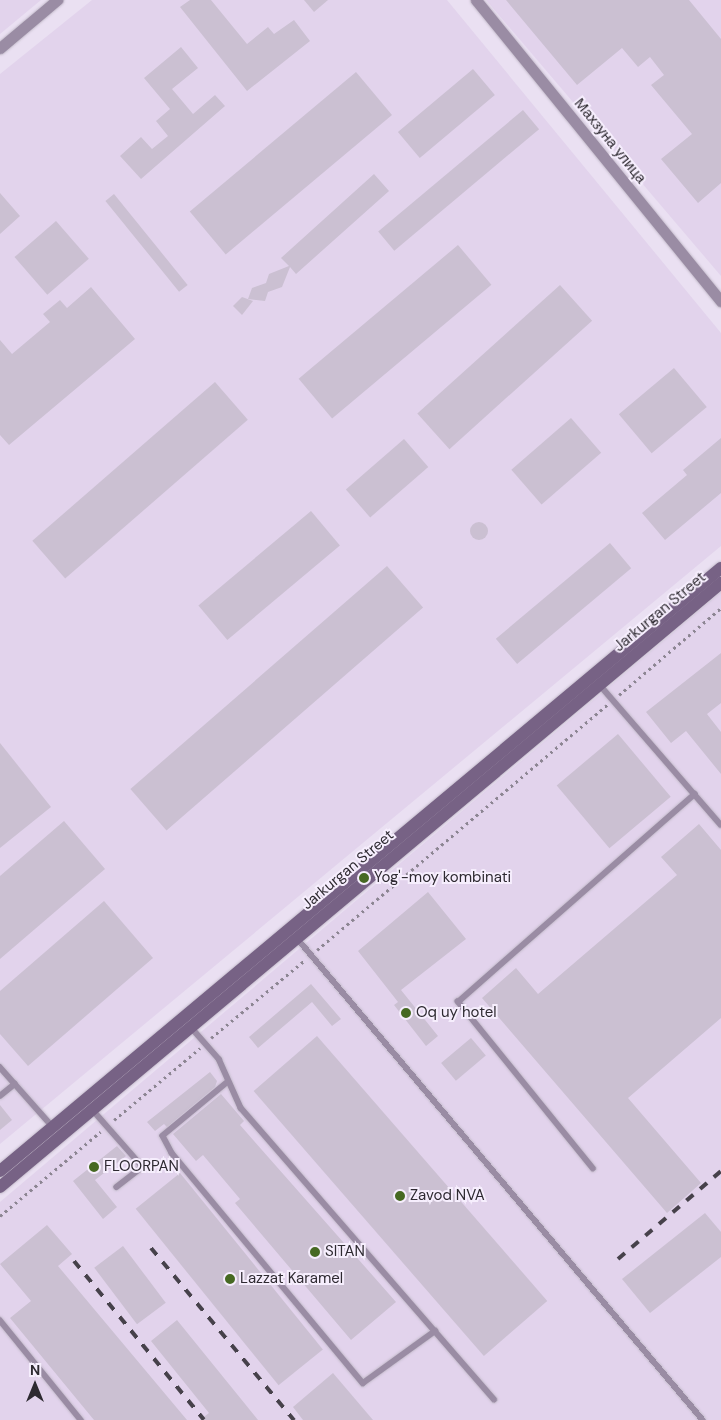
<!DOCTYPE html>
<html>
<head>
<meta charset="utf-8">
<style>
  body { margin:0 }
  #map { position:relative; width:721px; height:1420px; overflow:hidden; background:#eae0f2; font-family:"DM Sans",sans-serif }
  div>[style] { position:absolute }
  .built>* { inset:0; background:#e2d3ec }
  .building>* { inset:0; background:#cbc0d2; transform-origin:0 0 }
  .round { border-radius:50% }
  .path>* { height:2.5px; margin-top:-1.25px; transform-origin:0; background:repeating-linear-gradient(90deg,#8c8592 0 2.5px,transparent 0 6.5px) }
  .roads { filter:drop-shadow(0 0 1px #c4bccb) drop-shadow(0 0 1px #c4bccb) }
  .service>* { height:5.5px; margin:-2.75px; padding:0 2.75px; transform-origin:2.75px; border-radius:2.75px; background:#9a8ca4 }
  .minor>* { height:11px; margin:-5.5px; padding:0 5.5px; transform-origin:5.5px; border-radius:5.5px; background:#9a8ca4 }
  .secondary>* { height:12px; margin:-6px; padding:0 6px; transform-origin:6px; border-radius:6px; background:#776285 }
  .rail>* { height:4px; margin-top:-2px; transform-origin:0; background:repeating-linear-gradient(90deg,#46414a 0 9px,transparent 0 18px) }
  .dots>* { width:14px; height:14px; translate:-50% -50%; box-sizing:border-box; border:2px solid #f6eefd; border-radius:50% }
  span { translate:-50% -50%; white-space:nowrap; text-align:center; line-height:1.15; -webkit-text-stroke:4px #f6eefd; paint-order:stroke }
  .street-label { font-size:15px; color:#2e2a31 }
  .poi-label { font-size:15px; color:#2e2a31 }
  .left { translate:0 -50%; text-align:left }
  .north { position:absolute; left:10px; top:1360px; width:50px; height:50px; -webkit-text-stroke:4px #f6eefd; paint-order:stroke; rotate:0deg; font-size:14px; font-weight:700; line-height:20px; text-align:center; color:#2e2a31 }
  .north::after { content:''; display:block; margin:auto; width:18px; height:22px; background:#2e2a31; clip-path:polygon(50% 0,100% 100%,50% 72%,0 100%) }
</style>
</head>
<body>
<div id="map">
  <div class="built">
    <div style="clip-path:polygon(0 0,41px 0,0 34px)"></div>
    <div style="clip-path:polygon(92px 0,447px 0,721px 333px,721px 546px,0 1144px,0 74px)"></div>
    <div style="clip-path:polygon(486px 0,721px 0,721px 276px)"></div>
    <div style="clip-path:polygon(721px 592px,721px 1420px,0 1420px,0 1202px)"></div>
  </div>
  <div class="building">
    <div style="clip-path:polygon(190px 0,211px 0,247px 44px,268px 27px,274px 34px,294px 20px,310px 41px,247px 91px,180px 7px)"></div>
    <div style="clip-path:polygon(304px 0,328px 0,314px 12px)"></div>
    <div style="clip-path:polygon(506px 0,689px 0,721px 39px,721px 183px,698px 203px,661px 159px,692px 134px,651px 85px,664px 75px,650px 57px,638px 67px,622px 48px,577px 85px)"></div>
    <div style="clip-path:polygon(181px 47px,198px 68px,172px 89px,193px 114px,215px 95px,225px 106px,141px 179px,120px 156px,141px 137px,152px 149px,168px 136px,156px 121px,170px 109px,144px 78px)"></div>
    <div style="left:473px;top:69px;width:34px;height:98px;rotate:50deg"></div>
    <div style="left:356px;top:72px;width:56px;height:217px;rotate:50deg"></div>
    <div style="left:523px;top:110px;width:25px;height:189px;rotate:50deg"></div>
    <div style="clip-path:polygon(374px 174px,389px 191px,296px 274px,290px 267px,282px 287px,268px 292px,265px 301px,248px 299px,252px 288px,266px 283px,269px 274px,289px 266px,281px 258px)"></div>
    <div style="clip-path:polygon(0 193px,20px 216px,0 234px)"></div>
    <div style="left:114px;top:194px;width:117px;height:11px;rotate:51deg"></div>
    <div style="left:56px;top:221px;width:50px;height:55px;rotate:49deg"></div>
    <div style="left:458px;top:245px;width:52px;height:208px;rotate:50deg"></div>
    <div style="left:560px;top:285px;width:48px;height:192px;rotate:48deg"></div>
    <div style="clip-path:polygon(91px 287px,135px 339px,9px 445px,0 435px,0 340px,12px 354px,50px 322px,43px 314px,60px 300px,67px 308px)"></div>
    <div style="clip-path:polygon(242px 297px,253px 301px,242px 315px,233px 306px)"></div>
    <div style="left:674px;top:368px;width:51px;height:72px;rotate:50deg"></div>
    <div style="left:215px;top:382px;width:50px;height:242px;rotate:49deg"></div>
    <div style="left:571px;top:418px;width:46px;height:79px;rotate:49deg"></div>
    <div style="clip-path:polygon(721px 438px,721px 493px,665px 540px,642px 513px,687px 475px,683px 470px)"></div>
    <div style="left:404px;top:439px;width:37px;height:77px;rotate:49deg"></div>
    <div style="left:311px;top:511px;width:45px;height:147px;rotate:50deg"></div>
    <div class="round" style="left:470px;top:522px;width:18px;height:18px"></div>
    <div style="left:610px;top:543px;width:33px;height:149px;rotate:50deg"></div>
    <div style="left:387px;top:566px;width:55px;height:340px;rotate:49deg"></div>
    <div style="clip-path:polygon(721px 653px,721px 703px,707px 714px,721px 732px,721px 774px,686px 731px,671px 743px,646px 712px)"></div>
    <div style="left:618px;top:734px;width:82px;height:80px;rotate:50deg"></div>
    <div style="clip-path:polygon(0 743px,51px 807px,0 848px)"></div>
    <div style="clip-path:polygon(64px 821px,105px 869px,0 959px,0 876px)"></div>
    <div style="clip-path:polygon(699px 824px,721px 850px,721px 1018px,628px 1098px,701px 1183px,667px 1213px,482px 998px,516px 968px,538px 994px,677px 875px,661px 857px)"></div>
    <div style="clip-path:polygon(428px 892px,466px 939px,401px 990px,438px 1036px,426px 1046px,394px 1005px,398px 1002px,358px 951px)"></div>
    <div style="clip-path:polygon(104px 901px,153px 958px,28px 1066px,0 1034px,0 991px)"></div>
    <div style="clip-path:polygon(311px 984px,341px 1019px,332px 1026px,312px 1002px,258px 1048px,249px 1037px)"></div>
    <div style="left:317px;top:1036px;width:351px;height:84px;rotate:49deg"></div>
    <div style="left:471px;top:1038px;width:23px;height:39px;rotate:50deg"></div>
    <div style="clip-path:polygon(210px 1072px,217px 1081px,215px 1087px,167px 1127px,164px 1124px,155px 1131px,147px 1122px)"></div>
    <div style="clip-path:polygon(221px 1094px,244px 1121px,240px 1125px,396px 1302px,351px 1340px,235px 1203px,240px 1199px,203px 1155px,196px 1161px,173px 1134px)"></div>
    <div style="clip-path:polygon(0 1105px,12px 1120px,0 1130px)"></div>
    <div style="clip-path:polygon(117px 1146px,126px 1156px,95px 1180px,117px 1207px,103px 1219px,73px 1181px)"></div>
    <div style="left:180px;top:1173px;width:227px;height:57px;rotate:51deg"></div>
    <div style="clip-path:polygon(705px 1213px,721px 1232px,721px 1257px,650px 1313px,622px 1279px)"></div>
    <div style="clip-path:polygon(47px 1225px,72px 1254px,58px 1266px,187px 1420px,94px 1420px,10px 1318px,31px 1301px,0 1264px)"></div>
    <div style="left:123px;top:1246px;width:71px;height:36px;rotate:53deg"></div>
    <div style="clip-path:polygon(177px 1320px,258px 1420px,200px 1420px,209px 1413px,151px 1341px)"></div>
    <div style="clip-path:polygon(333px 1373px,373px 1420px,303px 1420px,293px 1407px)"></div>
  </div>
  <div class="path">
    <div style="left:619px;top:695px;width:134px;rotate:-40.5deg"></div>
    <div style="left:317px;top:950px;width:380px;rotate:-40.2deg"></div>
    <div style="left:211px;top:1038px;width:122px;rotate:-39.7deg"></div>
    <div style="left:114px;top:1120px;width:112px;rotate:-39.9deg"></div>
    <div style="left:0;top:1216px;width:131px;rotate:-40deg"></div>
  </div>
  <div class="roads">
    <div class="service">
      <div style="left:599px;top:684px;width:186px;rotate:49.1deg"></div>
      <div style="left:297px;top:938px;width:630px;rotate:49.89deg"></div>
      <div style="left:191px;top:1027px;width:43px;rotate:48.8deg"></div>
      <div style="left:219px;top:1059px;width:54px;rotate:65.8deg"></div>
      <div style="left:241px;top:1108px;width:386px;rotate:49deg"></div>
      <div style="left:0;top:1067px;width:80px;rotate:48.5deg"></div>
      <div style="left:227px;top:1083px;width:83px;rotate:140.4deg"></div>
      <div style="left:163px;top:1136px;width:19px;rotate:62deg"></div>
      <div style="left:172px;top:1153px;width:299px;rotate:50.3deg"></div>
      <div style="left:363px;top:1383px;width:89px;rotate:-35.8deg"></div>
      <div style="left:0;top:1096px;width:19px;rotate:-39deg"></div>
      <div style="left:92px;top:1109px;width:77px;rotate:48.7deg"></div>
      <div style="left:143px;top:1167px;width:33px;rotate:142deg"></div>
      <div style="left:593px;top:1169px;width:215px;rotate:-129deg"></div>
      <div style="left:458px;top:1002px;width:315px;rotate:-41.3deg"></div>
      <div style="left:0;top:1320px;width:129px;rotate:51deg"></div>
    </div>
    <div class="minor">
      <div style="left:476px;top:0;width:388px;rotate:50.9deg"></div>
      <div style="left:0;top:48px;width:75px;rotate:-40.1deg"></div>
    </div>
    <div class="secondary">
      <div style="left:0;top:1171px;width:940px;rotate:-39.91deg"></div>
      <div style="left:0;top:1187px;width:941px;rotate:-39.95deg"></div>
    </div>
  </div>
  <div class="rail">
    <div style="left:151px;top:1248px;width:224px;rotate:50.3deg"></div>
    <div style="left:618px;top:1259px;width:135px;rotate:-40.5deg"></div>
    <div style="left:74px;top:1261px;width:205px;rotate:50.7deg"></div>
  </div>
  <div class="dots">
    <div style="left:364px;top:878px;background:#466922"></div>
    <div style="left:406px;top:1013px;background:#466922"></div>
    <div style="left:94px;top:1167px;background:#466922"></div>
    <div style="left:400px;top:1196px;background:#466922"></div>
    <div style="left:315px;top:1252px;background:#466922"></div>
    <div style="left:230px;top:1279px;background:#466922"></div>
  </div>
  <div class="street-label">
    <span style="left:610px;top:141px;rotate:51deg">Махзуна улица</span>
    <span style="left:660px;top:612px;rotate:-40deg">Jarkurgan Street</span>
    <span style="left:348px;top:870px;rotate:-40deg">Jarkurgan Street</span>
  </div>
  <div class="poi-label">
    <span class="left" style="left:374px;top:878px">Yog'-moy kombinati</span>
    <span class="left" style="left:416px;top:1013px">Oq uy hotel</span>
    <span class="left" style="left:104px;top:1167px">FLOORPAN</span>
    <span class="left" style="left:410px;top:1196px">Zavod NVA</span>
    <span class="left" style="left:325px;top:1252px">SITAN</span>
    <span class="left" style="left:240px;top:1279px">Lazzat Karamel</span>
  </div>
  <div class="north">N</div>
</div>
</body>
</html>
